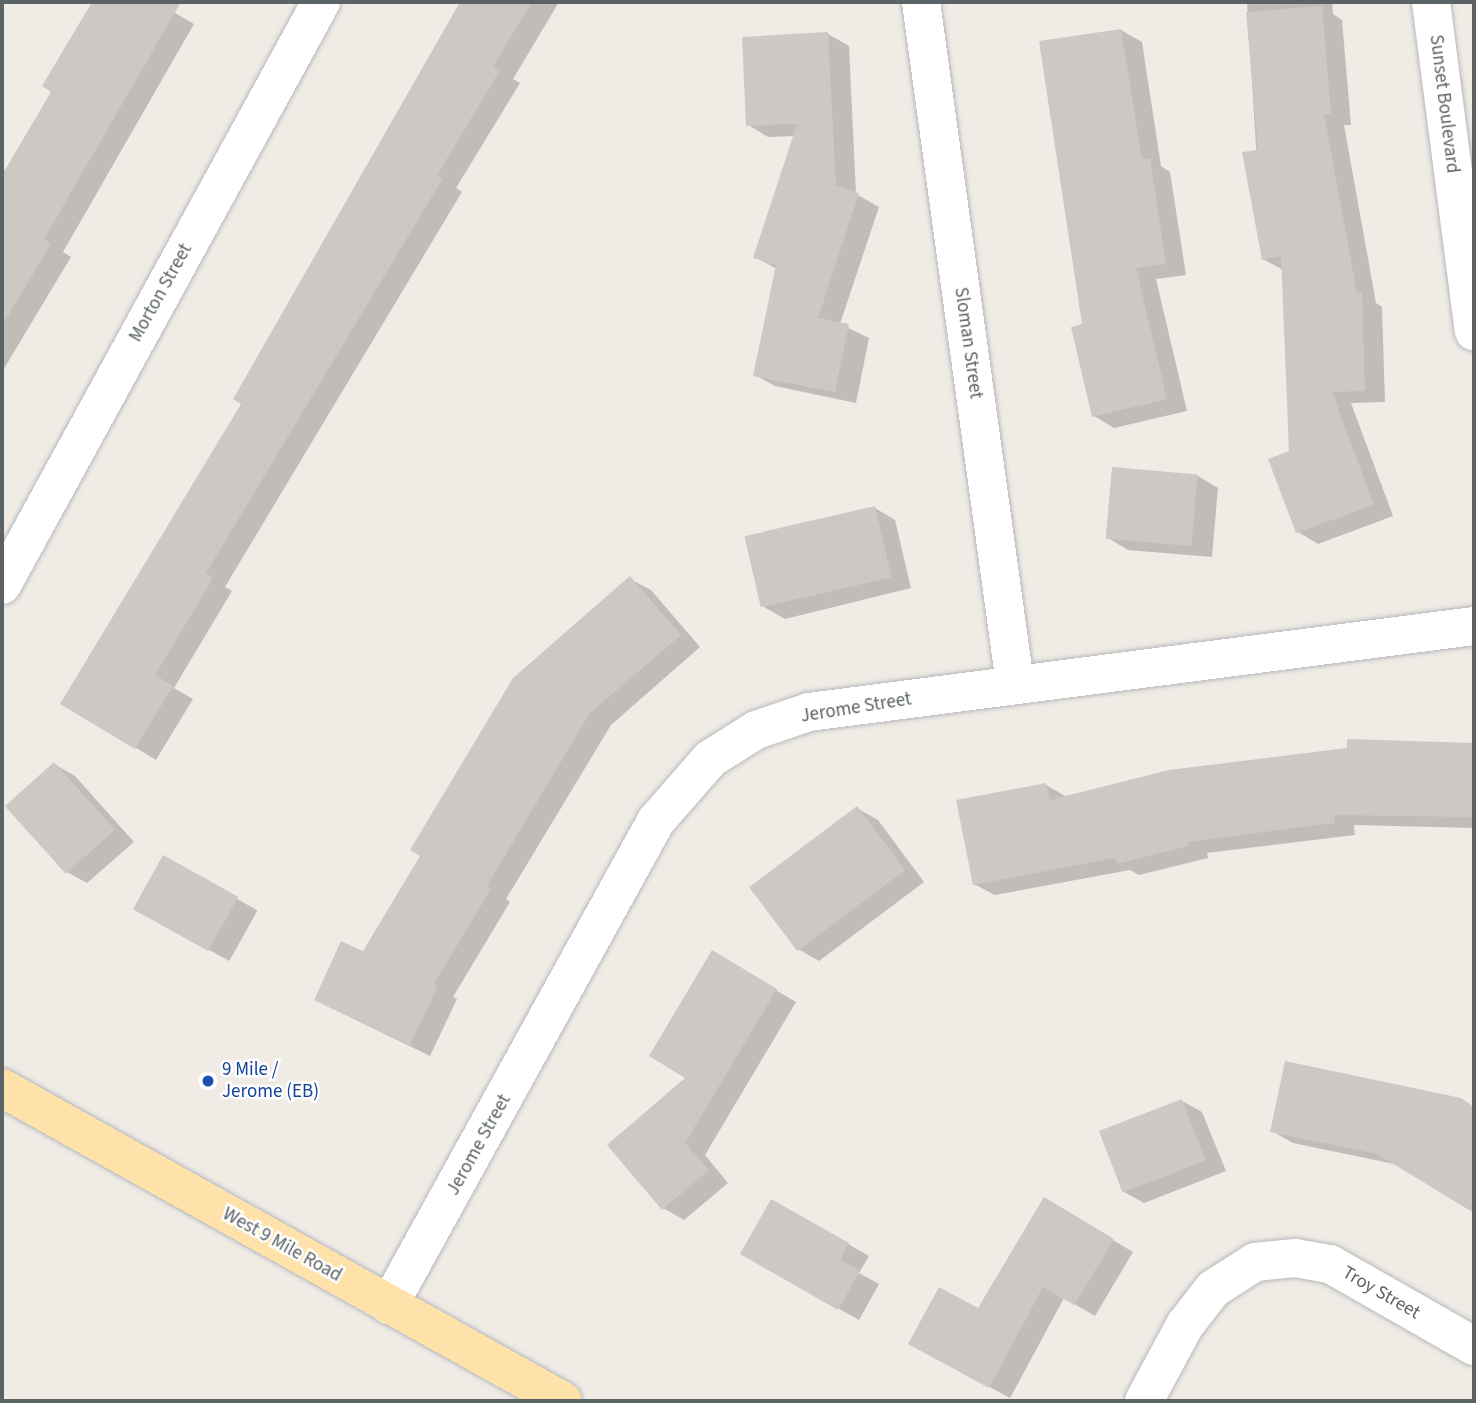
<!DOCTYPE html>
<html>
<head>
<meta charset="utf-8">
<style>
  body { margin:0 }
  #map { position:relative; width:1476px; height:1403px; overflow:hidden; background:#f0ebe5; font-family:"Source Sans 3",sans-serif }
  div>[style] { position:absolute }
  .shadow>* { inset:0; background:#0003; transform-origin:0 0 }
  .building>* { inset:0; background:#cdc8c4; transform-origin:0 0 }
  .roads { filter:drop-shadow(0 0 2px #b5b9bc) drop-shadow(0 0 2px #b5b9bc) }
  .minor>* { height:38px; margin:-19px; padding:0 19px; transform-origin:19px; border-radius:19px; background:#fff }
  .major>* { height:38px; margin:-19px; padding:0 19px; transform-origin:19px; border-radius:19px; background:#ffe1aa }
  .dots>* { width:19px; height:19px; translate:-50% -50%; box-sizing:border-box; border:4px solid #fff; border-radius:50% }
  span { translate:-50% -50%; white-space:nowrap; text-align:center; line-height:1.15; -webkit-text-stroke:5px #fff; paint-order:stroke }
  .street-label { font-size:19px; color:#5c6366 }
  .transit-label { font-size:19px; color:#164399 }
  .left { translate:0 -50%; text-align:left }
  .frame { position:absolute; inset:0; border:4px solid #5c6366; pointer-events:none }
</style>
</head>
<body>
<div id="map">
  <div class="shadow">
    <div style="clip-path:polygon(94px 2px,156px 2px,194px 24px,63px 252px,71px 257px,2px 372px,2px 178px,54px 91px,44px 85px)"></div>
    <div style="clip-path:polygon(463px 2px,559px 2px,513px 79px,520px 83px,456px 188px,462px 192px,225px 587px,232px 591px,174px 688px,193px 699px,156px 760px,63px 704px,243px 403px,236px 399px)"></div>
    <div style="clip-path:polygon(1247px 2px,1332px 2px,1333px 14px,1342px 20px,1351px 125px,1344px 125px,1376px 303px,1382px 307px,1385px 402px,1351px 403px,1393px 516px,1318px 544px,1298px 532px,1283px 270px,1263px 259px)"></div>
    <div style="clip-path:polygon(1121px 30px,1142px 42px,1161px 166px,1170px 172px,1186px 275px,1156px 279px,1187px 411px,1114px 428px,1094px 416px,1084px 325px)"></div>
    <div style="clip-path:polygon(828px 34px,849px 46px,856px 194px,879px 207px,840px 324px,869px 338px,856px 403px,775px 386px,755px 375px,777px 269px,755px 257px,795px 136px,768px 137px,748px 125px)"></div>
    <div style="clip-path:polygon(1198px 476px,1218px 488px,1212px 557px,1128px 550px,1108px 538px)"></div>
    <div style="clip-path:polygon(875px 508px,895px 520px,911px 588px,785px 619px,764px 607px)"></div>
    <div style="clip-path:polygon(630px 579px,651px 590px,700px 647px,611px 725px,506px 899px,510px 902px,453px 997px,457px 999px,430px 1056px,316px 1000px,364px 953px)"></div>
    <div style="clip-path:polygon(1348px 741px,1474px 745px,1474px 828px,1354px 825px,1355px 835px,1207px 853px,1208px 858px,1139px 875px,1130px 870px,995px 895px,974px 884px,1046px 785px,1067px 797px,1348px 749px)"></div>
    <div style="clip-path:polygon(54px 764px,75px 776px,134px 842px,87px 883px,67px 872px)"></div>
    <div style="clip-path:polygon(857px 808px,878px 820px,924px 882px,819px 961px,798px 949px)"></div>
    <div style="left:163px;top:858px;width:108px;height:58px;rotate:29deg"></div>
    <div style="clip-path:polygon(713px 953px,796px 1002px,705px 1155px,728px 1183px,684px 1220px,663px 1208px)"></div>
    <div style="clip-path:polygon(1460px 1100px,1474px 1108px,1474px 1209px,1399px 1165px,1293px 1143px,1272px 1131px)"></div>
    <div style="clip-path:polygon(1182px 1101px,1202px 1112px,1226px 1171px,1144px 1203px,1124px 1192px)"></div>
    <div style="clip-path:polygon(1045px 1200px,1133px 1252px,1095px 1316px,1064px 1298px,1010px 1398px,931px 1355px,978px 1311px)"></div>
    <div style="clip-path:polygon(772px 1201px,869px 1256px,859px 1273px,879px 1284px,859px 1320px,742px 1254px)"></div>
  </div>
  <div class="building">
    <div style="clip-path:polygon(92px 2px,181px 2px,44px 239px,51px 244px,2px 326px,2px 175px,51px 92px,42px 86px)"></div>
    <div style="clip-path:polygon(460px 2px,532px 2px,493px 66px,500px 70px,437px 175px,443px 178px,206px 573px,213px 578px,155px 675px,173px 686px,135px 749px,60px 704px,241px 404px,233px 399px)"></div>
    <div style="clip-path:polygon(1322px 6px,1331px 114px,1324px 114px,1357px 293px,1362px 293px,1365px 391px,1332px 392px,1374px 505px,1296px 533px,1268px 459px,1289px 451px,1281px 256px,1262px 260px,1242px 152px,1258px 150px,1246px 12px)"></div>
    <div style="clip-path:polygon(1121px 29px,1142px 159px,1150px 158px,1166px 264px,1136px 268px,1167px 399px,1092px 417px,1071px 327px,1082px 324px,1039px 41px)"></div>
    <div style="clip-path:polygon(828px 32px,836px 186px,859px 193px,818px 318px,849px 324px,835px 392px,753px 376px,776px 265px,753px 258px,797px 124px,746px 126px,742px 37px)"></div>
    <div style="left:1112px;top:467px;width:86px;height:72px;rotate:5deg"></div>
    <div style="left:875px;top:506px;width:73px;height:134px;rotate:77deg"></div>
    <div style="clip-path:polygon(630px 576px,681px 635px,590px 713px,487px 886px,491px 889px,434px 984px,438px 986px,409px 1046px,314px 1000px,341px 941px,363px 951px,420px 856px,410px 850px,513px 678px)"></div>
    <div style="clip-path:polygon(1347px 739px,1474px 743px,1474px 817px,1334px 815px,1335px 823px,1187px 842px,1188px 846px,1117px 864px,1115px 858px,973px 885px,956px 800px,1046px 783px,1050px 800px,1169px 770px,1347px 748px)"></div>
    <div style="left:54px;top:762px;width:91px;height:66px;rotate:48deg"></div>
    <div style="left:857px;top:806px;width:80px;height:135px;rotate:53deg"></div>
    <div style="left:163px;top:855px;width:86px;height:62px;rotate:29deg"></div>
    <div style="clip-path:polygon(712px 950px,777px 989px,685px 1143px,709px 1170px,662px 1210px,607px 1145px,685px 1078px,649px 1056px)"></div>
    <div style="clip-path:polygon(1285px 1061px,1461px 1098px,1474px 1107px,1474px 1213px,1377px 1154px,1270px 1132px)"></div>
    <div style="left:1182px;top:1099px;width:66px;height:89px;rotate:69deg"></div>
    <div style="clip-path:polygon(1044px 1197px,1114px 1239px,1074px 1305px,1043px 1287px,989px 1388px,908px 1344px,939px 1287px,978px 1308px)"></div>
    <div style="clip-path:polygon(771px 1199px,849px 1243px,840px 1260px,860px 1271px,838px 1310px,740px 1254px)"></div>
  </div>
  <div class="roads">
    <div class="minor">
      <div style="left:921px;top:2px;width:688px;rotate:82.15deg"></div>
      <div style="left:1431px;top:2px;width:332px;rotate:82.6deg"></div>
      <div style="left:2px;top:585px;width:665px;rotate:-61.31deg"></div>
      <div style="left:389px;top:1305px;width:553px;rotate:-61.12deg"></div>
      <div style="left:656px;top:821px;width:82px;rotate:-48.9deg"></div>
      <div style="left:710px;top:759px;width:54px;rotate:-32.2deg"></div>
      <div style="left:756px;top:730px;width:56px;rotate:-18.8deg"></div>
      <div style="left:809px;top:712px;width:671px;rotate:-7.37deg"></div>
      <div style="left:1144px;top:1401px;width:86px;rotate:-61.7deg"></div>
      <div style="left:1185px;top:1325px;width:46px;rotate:-52.1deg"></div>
      <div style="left:1213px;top:1289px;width:50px;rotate:-32.7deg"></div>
      <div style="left:1255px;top:1262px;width:40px;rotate:-5.7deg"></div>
      <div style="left:1295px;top:1258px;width:36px;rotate:10deg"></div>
      <div style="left:1330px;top:1264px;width:166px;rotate:29.7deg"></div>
    </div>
    <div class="major">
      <div style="left:2px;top:1088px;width:642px;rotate:29.16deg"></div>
    </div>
  </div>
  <div class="dots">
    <div style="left:208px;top:1081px;background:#1a4fb4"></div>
  </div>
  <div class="street-label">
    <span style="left:1444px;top:104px;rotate:83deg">Sunset Boulevard</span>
    <span style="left:161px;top:293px;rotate:-61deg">Morton Street</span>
    <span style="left:968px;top:343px;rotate:82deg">Sloman Street</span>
    <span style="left:856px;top:708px;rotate:-9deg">Jerome Street</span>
    <span style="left:479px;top:1145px;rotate:-61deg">Jerome Street</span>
    <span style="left:282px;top:1245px;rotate:29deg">West 9 Mile Road</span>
    <span style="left:1381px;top:1293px;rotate:30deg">Troy Street</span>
  </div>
  <div class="transit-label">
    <span class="left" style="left:222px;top:1081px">9 Mile /<br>Jerome (EB)</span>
  </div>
  <div class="frame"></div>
</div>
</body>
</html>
